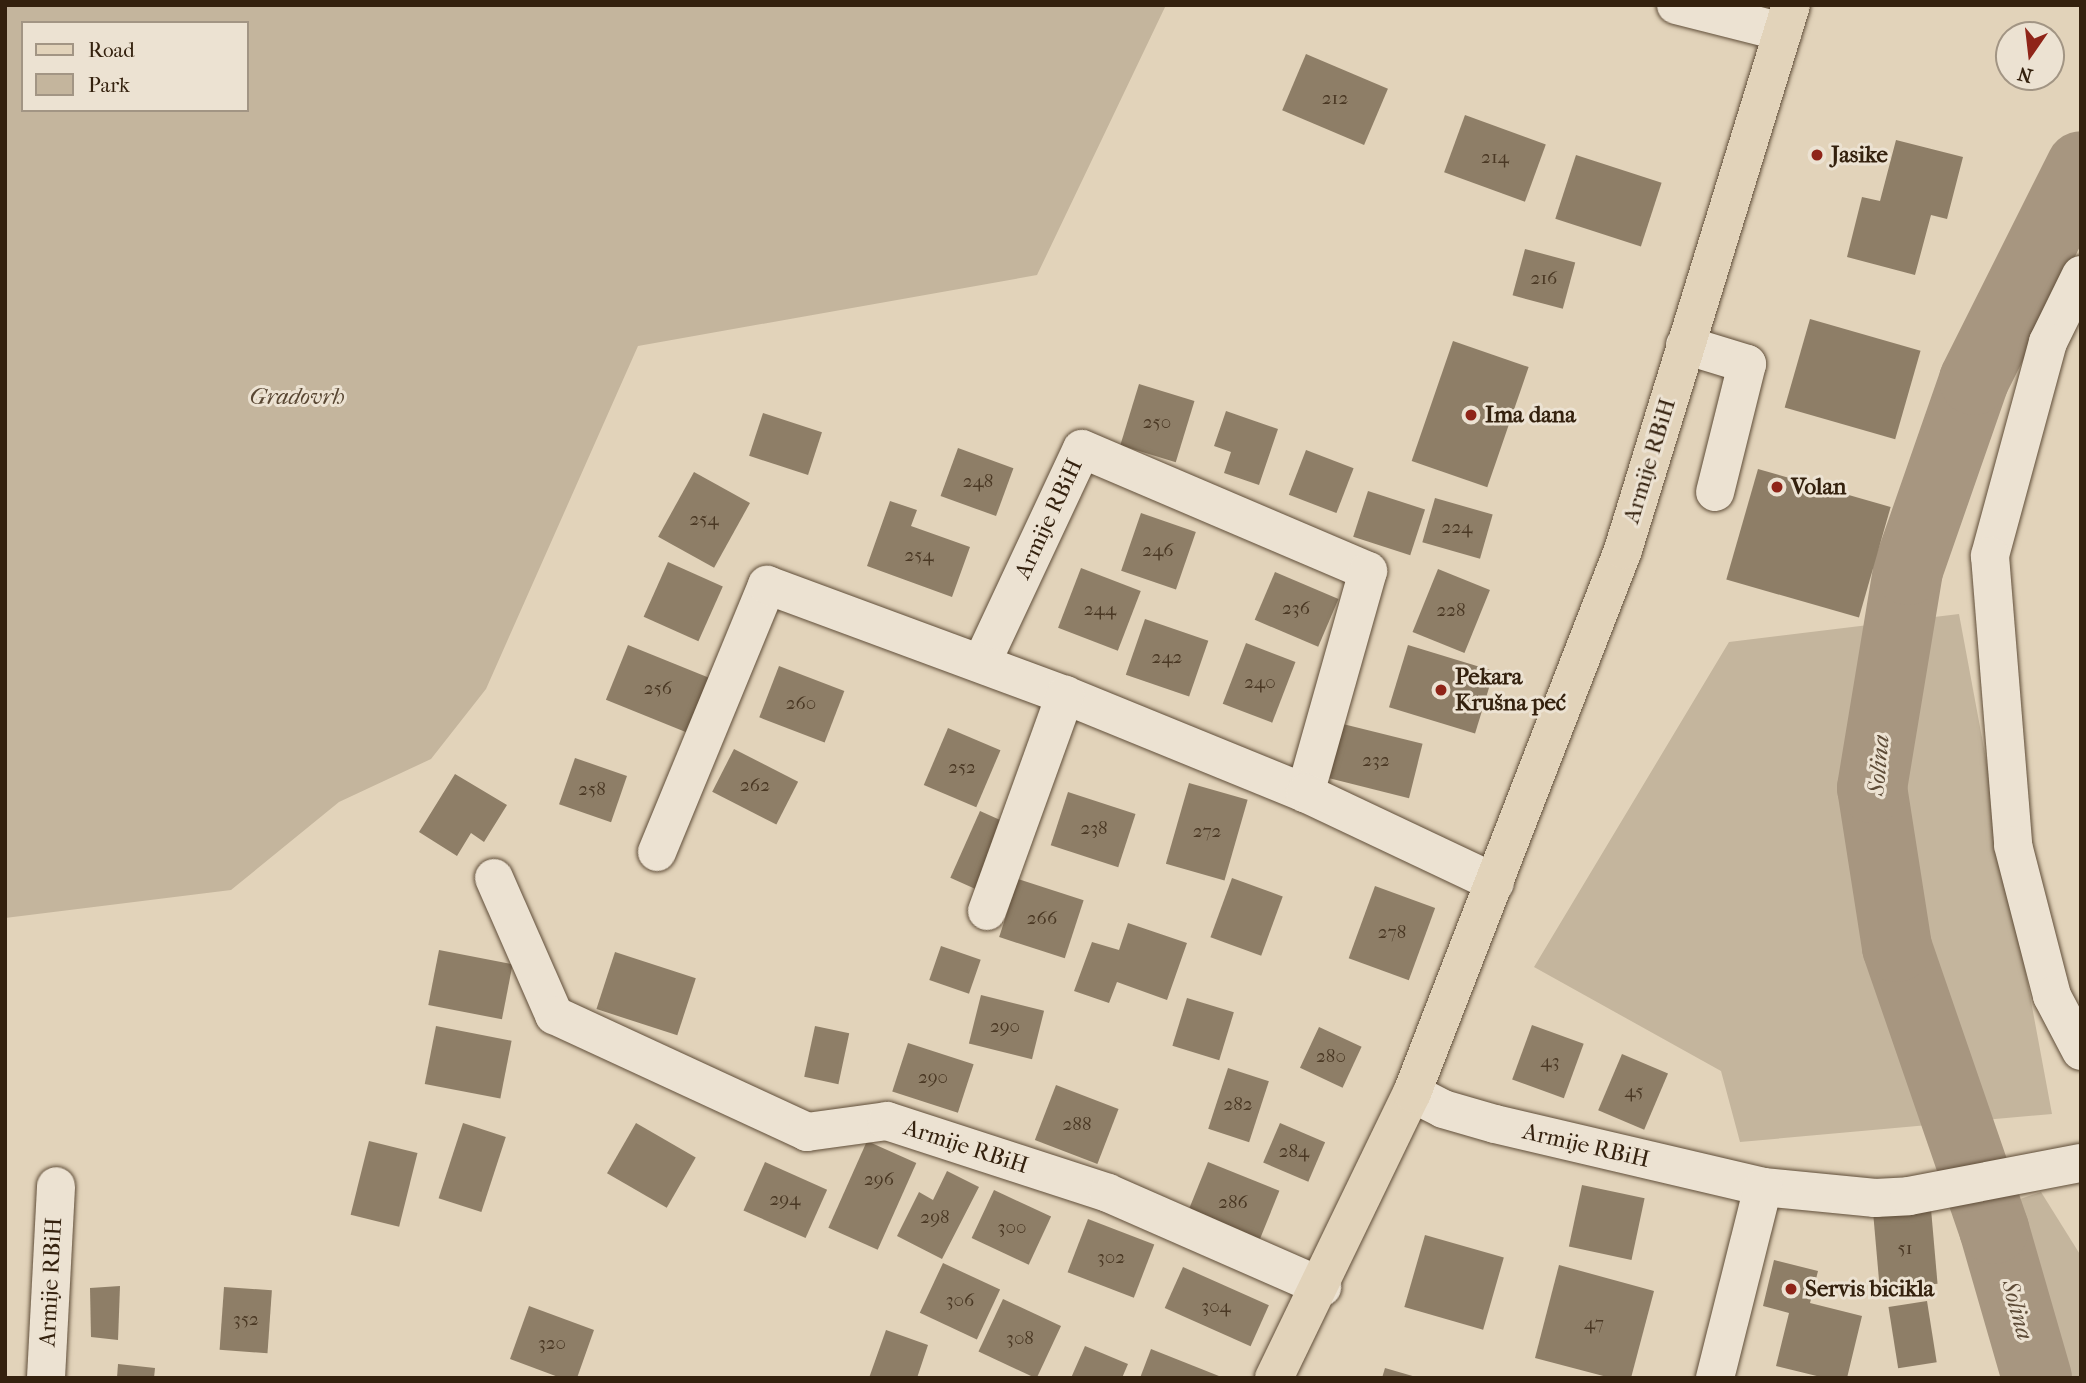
<!DOCTYPE html>
<html>
<head>
<meta charset="utf-8">
<style>
  body { margin:0 }
  #map { position:relative; width:2086px; height:1383px; overflow:hidden; background:#e2d3ba; font-family:"IM FELL French Canon",serif }
  div>[style] { position:absolute }
  .green>* { inset:0; background:#c4b59d }
  .river>* { height:70px; margin:-35px; padding:0 35px; transform-origin:35px; border-radius:35px; background:#a79680 }
  .building>* { inset:0; background:#8e7e67; transform-origin:0 0 }
  .roads { filter:drop-shadow(0 0 2px #604e39) drop-shadow(0 0 2px #604e39) }
  .minor>* { height:38px; margin:-19px; padding:0 19px; transform-origin:19px; border-radius:19px; background:#ece2d2 }
  .major>* { height:38px; margin:-19px; padding:0 19px; transform-origin:19px; border-radius:19px; background:#e2d3ba }
  .dots>* { width:19px; height:19px; translate:-50% -50%; box-sizing:border-box; border:4px solid #ece2d2; border-radius:50% }
  span { translate:-50% -50%; white-space:nowrap; text-align:center; line-height:1.15; -webkit-text-stroke:6px #ece2d2; paint-order:stroke }
  .number-label { font-size:19px; color:#4a3824 }
  .number-label span { -webkit-text-stroke-width:0 }
  .poi-label { font-size:23px; color:#34210e; font-weight:700 }
  .left { translate:0 -50%; text-align:left }
  .park-label { font-size:23px; color:#584632; font-style:italic }
  .street-label { font-size:23px; color:#34210e }
  .water-label { font-size:24px; color:#5c4a36; font-style:italic }
  .frame { position:absolute; inset:0; border:7px solid #34210e; pointer-events:none }
  .legend { position:absolute; left:21px; top:21px; width:228px; height:91px; box-sizing:border-box; background:#ece2d2; border:2px solid #a29584; margin:0; padding:9px 12px; list-style:none; font-size:21px; color:#34210e }
  .legend li { display:flex; align-items:center; gap:14px; height:35px }
  .legend b { width:35px; border:2px solid #a29584 }
  .north { position:absolute; left:1995px; top:21px; width:70px; height:70px; box-sizing:border-box; background:#ece2d2; border:2px solid #a29584; border-radius:50%; rotate:194deg; font-size:19px; font-weight:700; line-height:28px; text-align:center; color:#34210e }
  .north::after { content:''; display:block; margin:auto; width:24px; height:32px; background:#8f2418; clip-path:polygon(50% 0,100% 100%,50% 72%,0 100%) }
</style>
</head>
<body>
<div id="map">
  <div class="green">
    <div style="clip-path:polygon(evenodd,5px 5px,1166px 5px,1037px 275px,638px 346px,486px 689px,431px 759px,339px 802px,231px 890px,5px 918px,5px 5px,23px 23px,247px 23px,247px 110px,23px 110px,23px 23px)"></div>
    <div style="clip-path:polygon(1959px 614px,2052px 1114px,1740px 1142px,1721px 1071px,1534px 967px,1729px 642px)"></div>
    <div style="clip-path:polygon(2041px 1192px,2081px 1256px,2081px 1378px,2062px 1378px,2014px 1201px)"></div>
  </div>
  <div class="river">
    <div style="left:2037px;top:1378px;width:155px;rotate:-106.1deg"></div>
    <div style="left:1994px;top:1229px;width:298px;rotate:-109deg"></div>
    <div style="left:1897px;top:947px;width:161px;rotate:-98.9deg"></div>
    <div style="left:1872px;top:788px;width:221px;rotate:-80.6deg"></div>
    <div style="left:1908px;top:570px;width:201px;rotate:-70.8deg"></div>
    <div style="left:1974px;top:380px;width:239px;rotate:-63.4deg"></div>
  </div>
  <div class="building">
    <div style="left:1306px;top:54px;width:89px;height:61px;rotate:23deg"></div>
    <div style="left:1465px;top:115px;width:86px;height:61px;rotate:20deg"></div>
    <div style="clip-path:polygon(1896px 140px,1963px 157px,1947px 219px,1931px 215px,1915px 275px,1847px 257px,1862px 197px,1880px 201px)"></div>
    <div style="left:1576px;top:155px;width:90px;height:67px;rotate:18deg"></div>
    <div style="left:1525px;top:249px;width:52px;height:48px;rotate:15deg"></div>
    <div style="left:1810px;top:319px;width:115px;height:92px;rotate:16deg"></div>
    <div style="left:1453px;top:341px;width:80px;height:127px;rotate:19deg"></div>
    <div style="left:1139px;top:384px;width:58px;height:64px;rotate:17deg"></div>
    <div style="clip-path:polygon(1226px 411px,1278px 429px,1259px 485px,1224px 473px,1231px 452px,1214px 446px)"></div>
    <div style="left:763px;top:413px;width:62px;height:45px;rotate:18deg"></div>
    <div style="left:958px;top:448px;width:59px;height:51px;rotate:20deg"></div>
    <div style="left:1306px;top:450px;width:51px;height:48px;rotate:21deg"></div>
    <div style="left:1758px;top:469px;width:138px;height:115px;rotate:16deg"></div>
    <div style="left:694px;top:472px;width:64px;height:74px;rotate:29deg"></div>
    <div style="left:1368px;top:491px;width:60px;height:48px;rotate:18deg"></div>
    <div style="left:1435px;top:498px;width:60px;height:46px;rotate:16deg"></div>
    <div style="clip-path:polygon(890px 501px,917px 510px,911px 526px,970px 547px,952px 597px,867px 566px)"></div>
    <div style="left:1141px;top:513px;width:58px;height:61px;rotate:19deg"></div>
    <div style="left:668px;top:562px;width:60px;height:60px;rotate:24deg"></div>
    <div style="left:1081px;top:568px;width:64px;height:64px;rotate:21deg"></div>
    <div style="left:1438px;top:569px;width:56px;height:68px;rotate:22deg"></div>
    <div style="left:1275px;top:572px;width:69px;height:52px;rotate:23deg"></div>
    <div style="left:1145px;top:619px;width:67px;height:59px;rotate:19deg"></div>
    <div style="left:1246px;top:643px;width:53px;height:65px;rotate:21deg"></div>
    <div style="left:628px;top:645px;width:88px;height:59px;rotate:22deg"></div>
    <div style="left:1408px;top:645px;width:90px;height:65px;rotate:17deg"></div>
    <div style="left:779px;top:666px;width:70px;height:55px;rotate:21deg"></div>
    <div style="left:1343px;top:724px;width:82px;height:56px;rotate:14deg"></div>
    <div style="left:948px;top:728px;width:57px;height:62px;rotate:23deg"></div>
    <div style="left:734px;top:749px;width:72px;height:48px;rotate:27deg"></div>
    <div style="left:575px;top:758px;width:55px;height:49px;rotate:19deg"></div>
    <div style="clip-path:polygon(455px 774px,507px 805px,484px 842px,471px 833px,457px 856px,419px 832px)"></div>
    <div style="left:1189px;top:783px;width:61px;height:84px;rotate:16deg"></div>
    <div style="left:1068px;top:792px;width:71px;height:56px;rotate:18deg"></div>
    <div style="left:980px;top:811px;width:30px;height:73px;rotate:24deg"></div>
    <div style="left:1232px;top:878px;width:54px;height:63px;rotate:20deg"></div>
    <div style="left:1018px;top:879px;width:69px;height:61px;rotate:18deg"></div>
    <div style="left:1375px;top:886px;width:64px;height:77px;rotate:20deg"></div>
    <div style="clip-path:polygon(1128px 923px,1187px 943px,1167px 1000px,1117px 982px,1109px 1003px,1074px 991px,1092px 942px,1119px 950px)"></div>
    <div style="left:941px;top:946px;width:42px;height:36px;rotate:19deg"></div>
    <div style="left:439px;top:950px;width:75px;height:56px;rotate:11deg"></div>
    <div style="left:615px;top:952px;width:85px;height:60px;rotate:18deg"></div>
    <div style="left:981px;top:995px;width:65px;height:50px;rotate:14deg"></div>
    <div style="left:1187px;top:998px;width:49px;height:50px;rotate:17deg"></div>
    <div style="left:1532px;top:1025px;width:55px;height:58px;rotate:20deg"></div>
    <div style="left:436px;top:1026px;width:77px;height:59px;rotate:11deg"></div>
    <div style="left:815px;top:1026px;width:35px;height:52px;rotate:12deg"></div>
    <div style="left:1319px;top:1027px;width:47px;height:45px;rotate:25deg"></div>
    <div style="left:908px;top:1043px;width:69px;height:51px;rotate:18deg"></div>
    <div style="left:1622px;top:1054px;width:50px;height:61px;rotate:23deg"></div>
    <div style="left:1228px;top:1068px;width:43px;height:64px;rotate:18deg"></div>
    <div style="left:1056px;top:1085px;width:67px;height:59px;rotate:21deg"></div>
    <div style="left:463px;top:1123px;width:45px;height:79px;rotate:18deg"></div>
    <div style="left:636px;top:1123px;width:69px;height:58px;rotate:30deg"></div>
    <div style="left:1280px;top:1123px;width:49px;height:43px;rotate:23deg"></div>
    <div style="left:369px;top:1141px;width:50px;height:76px;rotate:14deg"></div>
    <div style="left:867px;top:1141px;width:54px;height:95px;rotate:24deg"></div>
    <div style="left:765px;top:1162px;width:68px;height:53px;rotate:24deg"></div>
    <div style="left:1208px;top:1162px;width:77px;height:56px;rotate:22deg"></div>
    <div style="clip-path:polygon(947px 1171px,979px 1187px,942px 1259px,897px 1236px,919px 1192px,933px 1200px)"></div>
    <div style="left:1582px;top:1185px;width:64px;height:63px;rotate:12deg"></div>
    <div style="left:994px;top:1190px;width:63px;height:53px;rotate:25deg"></div>
    <div style="left:1931px;top:1209px;width:75px;height:58px;rotate:85deg"></div>
    <div style="left:1088px;top:1219px;width:71px;height:57px;rotate:21deg"></div>
    <div style="left:1425px;top:1235px;width:82px;height:75px;rotate:16deg"></div>
    <div style="clip-path:polygon(1774px 1260px,1818px 1271px,1810px 1303px,1862px 1316px,1847px 1378px,1825px 1378px,1776px 1366px,1789px 1313px,1763px 1306px)"></div>
    <div style="left:943px;top:1263px;width:63px;height:55px;rotate:25deg"></div>
    <div style="clip-path:polygon(1559px 1265px,1654px 1291px,1631px 1378px,1611px 1378px,1535px 1358px)"></div>
    <div style="left:1183px;top:1267px;width:94px;height:45px;rotate:24deg"></div>
    <div style="clip-path:polygon(120px 1286px,118px 1340px,91px 1337px,90px 1288px)"></div>
    <div style="left:224px;top:1287px;width:48px;height:63px;rotate:4deg"></div>
    <div style="left:1003px;top:1299px;width:64px;height:58px;rotate:25deg"></div>
    <div style="left:1927px;top:1301px;width:62px;height:39px;rotate:81deg"></div>
    <div style="clip-path:polygon(529px 1306px,594px 1330px,577px 1378px,561px 1378px,510px 1359px)"></div>
    <div style="clip-path:polygon(886px 1330px,928px 1345px,917px 1378px,869px 1378px)"></div>
    <div style="clip-path:polygon(1085px 1346px,1128px 1364px,1122px 1378px,1071px 1378px)"></div>
    <div style="clip-path:polygon(1151px 1349px,1224px 1378px,1140px 1378px)"></div>
    <div style="clip-path:polygon(118px 1364px,155px 1368px,154px 1378px,117px 1378px)"></div>
    <div style="clip-path:polygon(1385px 1368px,1416px 1377px,1416px 1378px,1382px 1378px)"></div>
  </div>
  <div class="roads">
    <div class="minor">
      <div style="left:1676px;top:5px;width:110px;rotate:14.2deg"></div>
      <div style="left:2081px;top:275px;width:75px;rotate:116.2deg"></div>
      <div style="left:2048px;top:342px;width:222px;rotate:105.2deg"></div>
      <div style="left:1990px;top:556px;width:290px;rotate:85.4deg"></div>
      <div style="left:2013px;top:845px;width:156px;rotate:75.5deg"></div>
      <div style="left:2052px;top:996px;width:62px;rotate:62.2deg"></div>
      <div style="left:1685px;top:345px;width:65px;rotate:17deg"></div>
      <div style="left:1747px;top:364px;width:132px;rotate:104deg"></div>
      <div style="left:982px;top:662px;width:235px;rotate:-64.9deg"></div>
      <div style="left:1082px;top:449px;width:311px;rotate:23.1deg"></div>
      <div style="left:1368px;top:571px;width:231px;rotate:105.8deg"></div>
      <div style="left:657px;top:852px;width:289px;rotate:-67.6deg"></div>
      <div style="left:767px;top:585px;width:318px;rotate:20.3deg"></div>
      <div style="left:1065px;top:695px;width:259px;rotate:22.2deg"></div>
      <div style="left:1305px;top:793px;width:210px;rotate:25.3deg"></div>
      <div style="left:494px;top:878px;width:150px;rotate:66.3deg"></div>
      <div style="left:554px;top:1015px;width:279px;rotate:24.8deg"></div>
      <div style="left:807px;top:1132px;width:81px;rotate:-7.8deg"></div>
      <div style="left:887px;top:1121px;width:232px;rotate:18deg"></div>
      <div style="left:1108px;top:1193px;width:234px;rotate:23.7deg"></div>
      <div style="left:987px;top:911px;width:230px;rotate:-70.1deg"></div>
      <div style="left:1412px;top:1093px;width:35px;rotate:27deg"></div>
      <div style="left:1443px;top:1109px;width:54px;rotate:16.1deg"></div>
      <div style="left:1495px;top:1124px;width:275px;rotate:13.2deg"></div>
      <div style="left:1763px;top:1187px;width:113px;rotate:5.6deg"></div>
      <div style="left:1875px;top:1198px;width:34px;rotate:-3deg"></div>
      <div style="left:1909px;top:1196px;width:175px;rotate:-10.9deg"></div>
      <div style="left:46px;top:1378px;width:192px;rotate:-87deg"></div>
      <div style="left:1715px;top:1378px;width:197px;rotate:-75.9deg"></div>
    </div>
    <div class="major">
      <div style="left:1274px;top:1378px;width:317px;rotate:-64.2deg"></div>
      <div style="left:1412px;top:1093px;width:583px;rotate:-68.76deg"></div>
      <div style="left:1623px;top:550px;width:570px;rotate:-72.87deg"></div>
    </div>
  </div>
  <div class="dots">
    <div style="left:1817px;top:155px;background:#8f2418"></div>
    <div style="left:1471px;top:415px;background:#8f2418"></div>
    <div style="left:1777px;top:487px;background:#8f2418"></div>
    <div style="left:1441px;top:690px;background:#8f2418"></div>
    <div style="left:1791px;top:1289px;background:#8f2418"></div>
  </div>
  <div class="number-label">
    <span style="left:1335px;top:99px">212</span>
    <span style="left:1495px;top:158px">214</span>
    <span style="left:1544px;top:279px">216</span>
    <span style="left:1157px;top:423px">250</span>
    <span style="left:978px;top:482px">248</span>
    <span style="left:704px;top:520px">254</span>
    <span style="left:1457px;top:528px">224</span>
    <span style="left:1158px;top:551px">246</span>
    <span style="left:919px;top:556px">254</span>
    <span style="left:1296px;top:609px">236</span>
    <span style="left:1100px;top:610px">244</span>
    <span style="left:1451px;top:611px">228</span>
    <span style="left:1167px;top:658px">242</span>
    <span style="left:1260px;top:683px">240</span>
    <span style="left:658px;top:689px">256</span>
    <span style="left:801px;top:704px">260</span>
    <span style="left:1376px;top:761px">232</span>
    <span style="left:962px;top:768px">252</span>
    <span style="left:755px;top:786px">262</span>
    <span style="left:592px;top:790px">258</span>
    <span style="left:1094px;top:829px">238</span>
    <span style="left:1207px;top:832px">272</span>
    <span style="left:1042px;top:919px">266</span>
    <span style="left:1392px;top:933px">278</span>
    <span style="left:1005px;top:1027px">290</span>
    <span style="left:1331px;top:1057px">280</span>
    <span style="left:1550px;top:1062px">43</span>
    <span style="left:933px;top:1078px">290</span>
    <span style="left:1634px;top:1092px">45</span>
    <span style="left:1238px;top:1105px">282</span>
    <span style="left:1077px;top:1125px">288</span>
    <span style="left:1294px;top:1152px">284</span>
    <span style="left:879px;top:1180px">296</span>
    <span style="left:785px;top:1200px">294</span>
    <span style="left:1233px;top:1203px">286</span>
    <span style="left:935px;top:1218px">298</span>
    <span style="left:1012px;top:1228px">300</span>
    <span style="left:1905px;top:1249px">51</span>
    <span style="left:1111px;top:1258px">302</span>
    <span style="left:960px;top:1301px">306</span>
    <span style="left:1216px;top:1307px">304</span>
    <span style="left:246px;top:1320px">352</span>
    <span style="left:1594px;top:1324px">47</span>
    <span style="left:1020px;top:1339px">308</span>
    <span style="left:552px;top:1344px">320</span>
  </div>
  <div class="poi-label">
    <span class="left" style="left:1831px;top:155px">Jasike</span>
    <span class="left" style="left:1485px;top:415px">Ima dana</span>
    <span class="left" style="left:1791px;top:487px">Volan</span>
    <span class="left" style="left:1455px;top:690px">Pekara<br>Krušna peć</span>
    <span class="left" style="left:1805px;top:1289px">Servis bicikla</span>
  </div>
  <div class="park-label">
    <span style="left:297px;top:397px">Gradovrh</span>
  </div>
  <div class="street-label">
    <span style="left:1650px;top:461px;rotate:-73deg">Armije RBiH</span>
    <span style="left:1049px;top:519px;rotate:-65deg">Armije RBiH</span>
    <span style="left:1586px;top:1146px;rotate:13deg">Armije RBiH</span>
    <span style="left:966px;top:1147px;rotate:18deg">Armije RBiH</span>
    <span style="left:51px;top:1282px;rotate:-87deg">Armije RBiH</span>
  </div>
  <div class="water-label">
    <span style="left:1879px;top:765px;rotate:-85deg">Solina</span>
    <span style="left:2017px;top:1310px;rotate:74deg">Solina</span>
  </div>
  <div class="frame"></div>
  <ul class="legend">
  <li><b style="height:9px;background:#e2d3ba"></b>Road</li>
  <li><b style="height:19px;background:#c4b59d"></b>Park</li>
  </ul>
  <div class="north">N</div>
</div>
</body>
</html>
